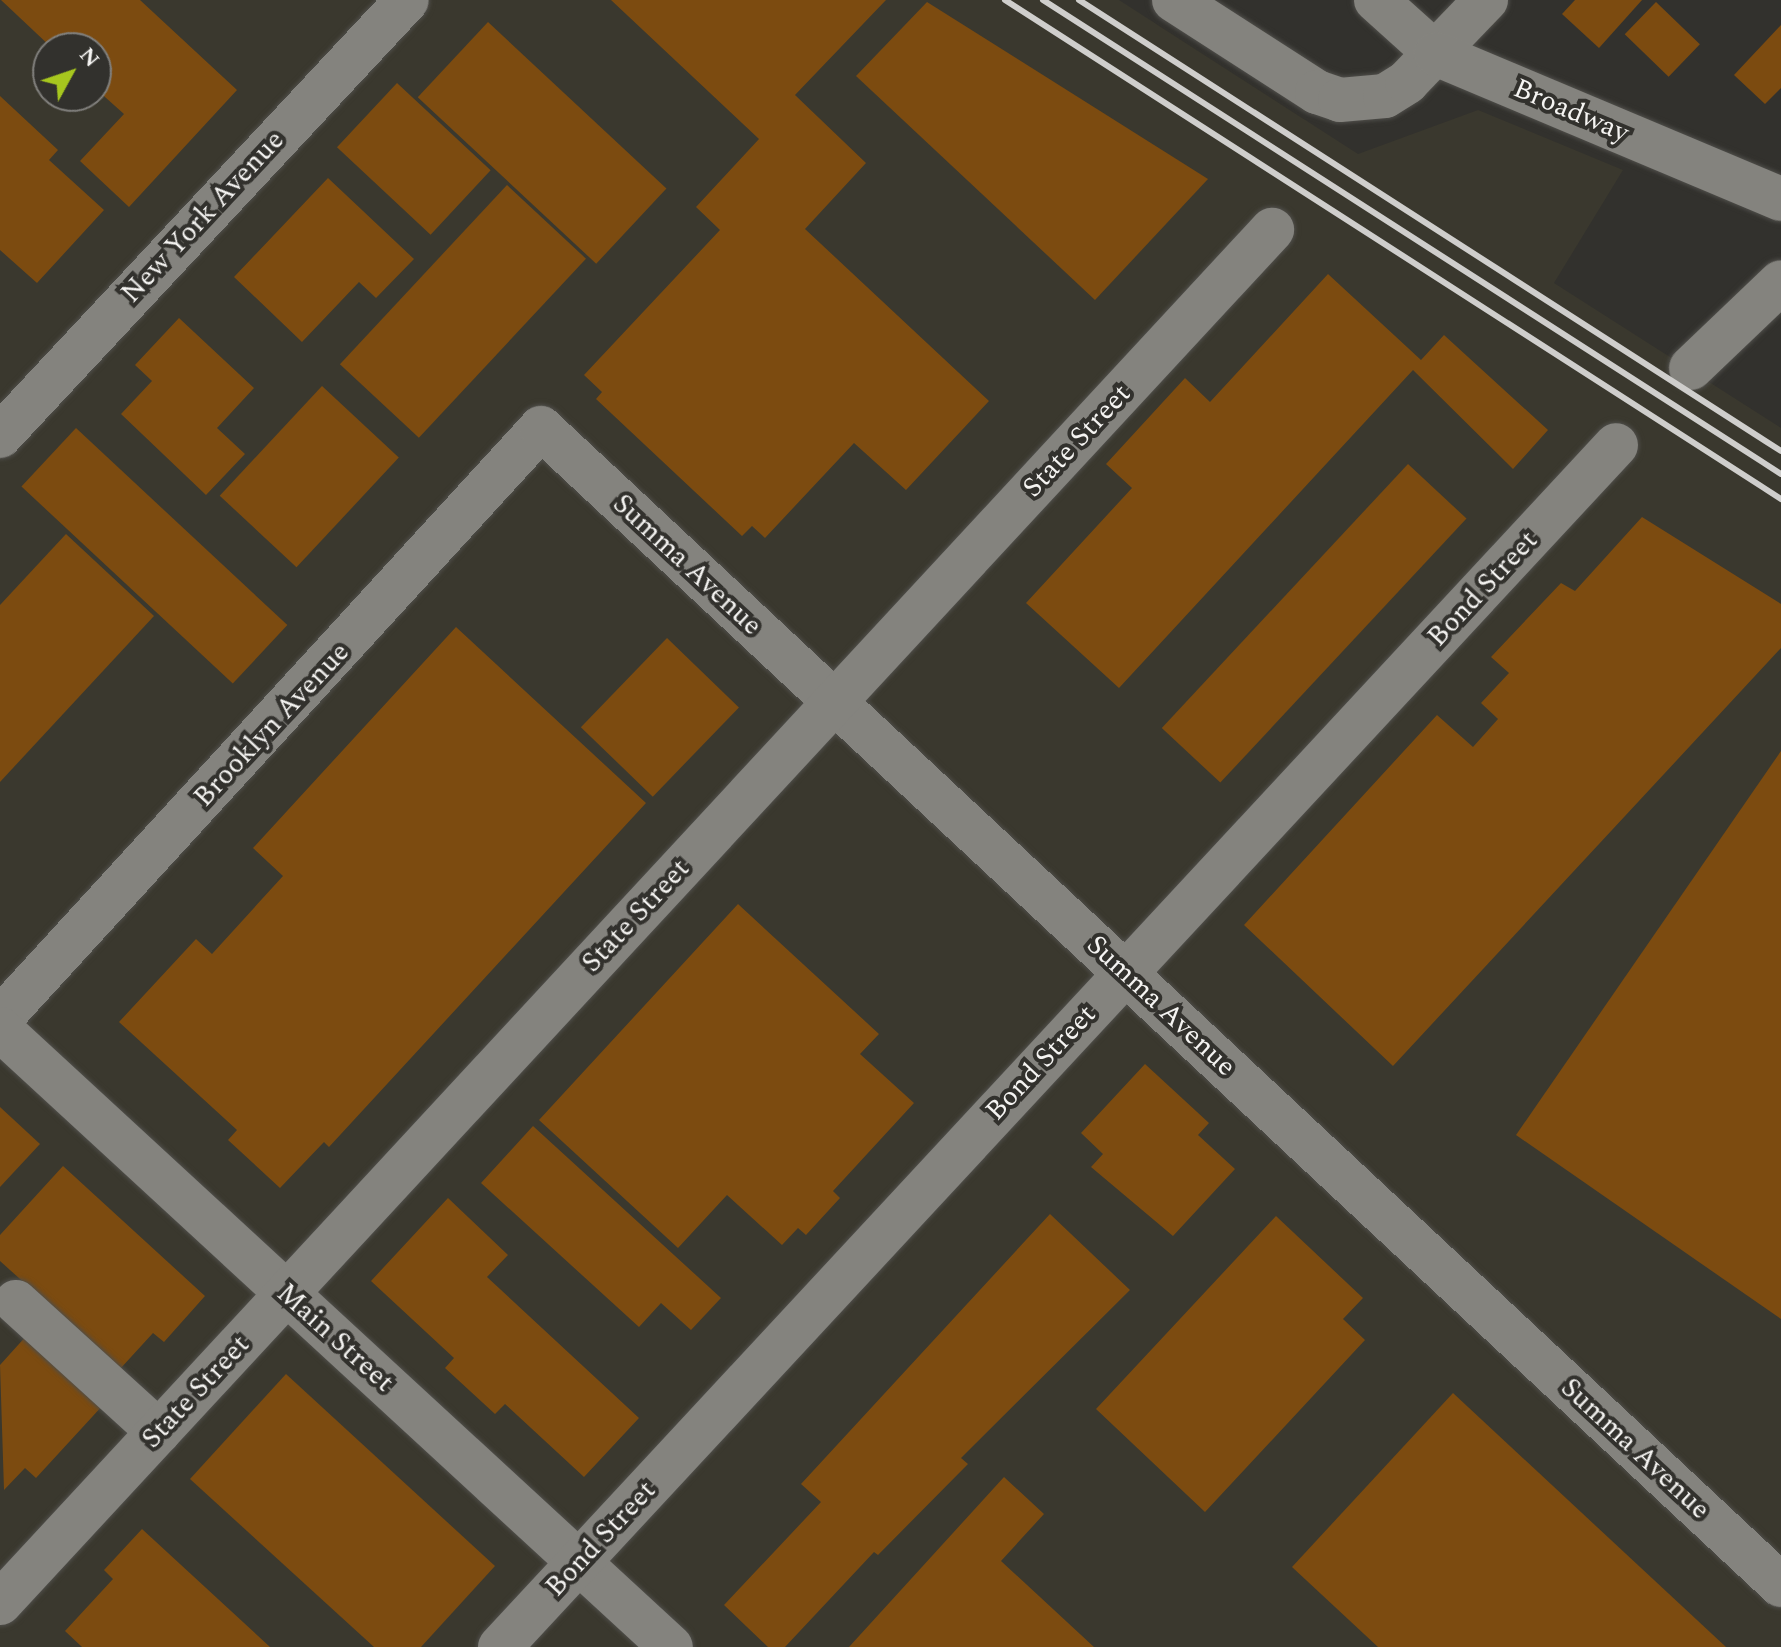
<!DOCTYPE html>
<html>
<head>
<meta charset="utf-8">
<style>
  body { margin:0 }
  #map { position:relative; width:1781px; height:1647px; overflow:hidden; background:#32312d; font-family:Spectral,serif }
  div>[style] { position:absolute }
  .built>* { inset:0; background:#3a382e }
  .building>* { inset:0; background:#7c4b10; transform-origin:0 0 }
  .roads { filter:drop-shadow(0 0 2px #4f4e4a) drop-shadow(0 0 2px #4f4e4a) }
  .minor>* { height:44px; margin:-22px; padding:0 22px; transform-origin:22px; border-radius:22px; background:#84837e }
  .rail>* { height:6px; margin:-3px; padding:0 3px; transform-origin:3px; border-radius:3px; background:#cfcecc }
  span { translate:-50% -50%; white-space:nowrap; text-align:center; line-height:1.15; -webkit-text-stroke:8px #32312d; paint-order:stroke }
  .street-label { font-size:28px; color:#f5f4f2 }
  .north { position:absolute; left:32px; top:32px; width:80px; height:80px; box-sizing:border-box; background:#32312d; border:2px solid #807f7c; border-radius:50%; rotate:50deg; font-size:22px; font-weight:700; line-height:32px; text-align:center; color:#f5f4f2 }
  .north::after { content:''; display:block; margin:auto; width:28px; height:36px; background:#a7c71e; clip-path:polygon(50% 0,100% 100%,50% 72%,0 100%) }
</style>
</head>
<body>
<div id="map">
  <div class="built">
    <div style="clip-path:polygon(evenodd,0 0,1119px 0,1358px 154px,1478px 110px,1623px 170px,1554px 283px,1781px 428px,1781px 1647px,0 1647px,0 0,48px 48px,96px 48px,96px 96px,48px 96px,48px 48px)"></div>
  </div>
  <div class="building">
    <div style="clip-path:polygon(1px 0,140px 0,237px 90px,129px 207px,80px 161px,124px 114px,96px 89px,96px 48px,52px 48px)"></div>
    <div style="clip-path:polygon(611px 0,886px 0,795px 95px,866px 163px,805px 229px,989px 401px,906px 490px,854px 443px,765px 538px,752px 526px,742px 536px,596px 399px,602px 392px,584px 375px,720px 230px,696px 207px,759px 139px)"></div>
    <div style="clip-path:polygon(1575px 0,1642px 0,1599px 48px,1562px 14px)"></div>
    <div style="clip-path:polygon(927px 2px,1208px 179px,1095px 300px,856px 76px)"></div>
    <div style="left:1656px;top:2px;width:61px;height:45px;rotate:44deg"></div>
    <div style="left:488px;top:22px;width:244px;height:103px;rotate:43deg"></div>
    <div style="clip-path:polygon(1781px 25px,1781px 88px,1765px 104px,1734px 75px)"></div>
    <div style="left:397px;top:83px;width:128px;height:88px;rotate:43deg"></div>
    <div style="clip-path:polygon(0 96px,58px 150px,49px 160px,104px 210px,37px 283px,0 250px)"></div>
    <div style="clip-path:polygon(328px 178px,414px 259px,376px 298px,359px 282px,302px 342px,234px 277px)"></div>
    <div style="left:507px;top:185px;width:108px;height:245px;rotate:43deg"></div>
    <div style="clip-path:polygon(1328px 274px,1421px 360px,1444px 335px,1548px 430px,1513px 469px,1413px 370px,1119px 688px,1026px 603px,1132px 488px,1106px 464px,1185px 378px,1210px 402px)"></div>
    <div style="clip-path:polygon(179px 318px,254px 388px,217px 428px,245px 454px,206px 495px,121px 414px,152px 381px,135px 365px)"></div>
    <div style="left:322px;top:386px;width:105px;height:150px;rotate:43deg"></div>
    <div style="left:76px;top:428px;width:289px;height:80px;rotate:43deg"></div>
    <div style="left:1408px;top:464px;width:80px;height:361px;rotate:43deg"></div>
    <div style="clip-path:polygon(1642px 517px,1781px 604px,1781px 648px,1393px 1066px,1244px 925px,1437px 715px,1473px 747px,1498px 719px,1481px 703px,1509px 673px,1491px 657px,1561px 583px,1575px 591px)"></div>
    <div style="clip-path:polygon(66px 534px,154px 616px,0 782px,0 605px)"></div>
    <div style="clip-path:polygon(456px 627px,646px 803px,329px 1147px,324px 1142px,280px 1188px,228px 1140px,237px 1130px,119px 1022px,196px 939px,212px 954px,283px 876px,253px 848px)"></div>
    <div style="left:667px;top:638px;width:100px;height:124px;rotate:44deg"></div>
    <div style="clip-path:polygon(1781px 751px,1781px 1319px,1516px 1135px)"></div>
    <div style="clip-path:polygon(738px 904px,879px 1034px,860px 1054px,914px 1103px,833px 1191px,840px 1198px,806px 1235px,798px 1228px,782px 1245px,727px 1195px,678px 1248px,539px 1120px)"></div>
    <div style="clip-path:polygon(1145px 1064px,1209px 1123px,1198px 1135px,1235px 1169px,1173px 1236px,1091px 1167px,1103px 1154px,1081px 1133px)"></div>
    <div style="clip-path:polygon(0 1107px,40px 1144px,0 1187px)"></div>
    <div style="clip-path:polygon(533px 1126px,721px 1298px,691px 1330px,661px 1303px,639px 1327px,481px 1183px)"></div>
    <div style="clip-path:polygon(63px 1166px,205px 1296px,164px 1342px,153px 1333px,120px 1369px,0 1261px,0 1235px)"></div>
    <div style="clip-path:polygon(448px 1198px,508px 1255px,487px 1277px,639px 1418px,584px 1477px,505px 1404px,495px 1414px,445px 1368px,454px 1358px,371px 1281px)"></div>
    <div style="clip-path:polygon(1050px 1214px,1130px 1290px,961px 1458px,968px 1464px,878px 1555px,874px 1552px,785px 1647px,768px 1647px,724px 1605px,821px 1502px,801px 1484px)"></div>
    <div style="clip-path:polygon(1276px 1216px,1363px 1298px,1343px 1319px,1365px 1340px,1205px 1512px,1096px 1409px)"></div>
    <div style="clip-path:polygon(28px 1334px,104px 1404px,36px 1478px,25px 1468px,4px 1490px,0 1365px)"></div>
    <div style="clip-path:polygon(286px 1374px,495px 1566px,421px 1647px,374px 1647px,190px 1479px)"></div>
    <div style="clip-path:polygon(1453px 1393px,1726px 1647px,1378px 1647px,1292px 1567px)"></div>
    <div style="clip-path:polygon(1004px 1477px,1044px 1514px,1001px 1561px,1094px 1647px,849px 1647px)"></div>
    <div style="clip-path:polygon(142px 1529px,270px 1647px,82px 1647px,65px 1631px,113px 1579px,104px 1570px)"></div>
  </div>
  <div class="roads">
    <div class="minor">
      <div style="left:1174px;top:0;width:170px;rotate:32.8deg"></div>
      <div style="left:1317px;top:92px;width:24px;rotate:19deg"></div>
      <div style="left:1340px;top:100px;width:45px;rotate:-5.1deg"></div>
      <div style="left:1385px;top:96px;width:26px;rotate:-32deg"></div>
      <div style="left:1407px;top:82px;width:114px;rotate:-46.1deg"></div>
      <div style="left:1376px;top:0;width:81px;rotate:42deg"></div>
      <div style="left:1436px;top:54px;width:374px;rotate:22.8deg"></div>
      <div style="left:1691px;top:368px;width:124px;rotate:-43.7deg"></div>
      <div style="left:0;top:436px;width:596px;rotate:-46.97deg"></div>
      <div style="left:0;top:1019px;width:801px;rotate:-47.53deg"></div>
      <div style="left:541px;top:428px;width:1696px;rotate:43.02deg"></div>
      <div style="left:0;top:1029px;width:912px;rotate:42.65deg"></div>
      <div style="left:16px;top:1302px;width:193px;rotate:42.3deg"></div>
      <div style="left:0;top:1603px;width:1872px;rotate:-47.19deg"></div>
      <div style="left:500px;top:1647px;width:1640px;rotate:-47.12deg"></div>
    </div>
  </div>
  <div class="rail">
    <div style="left:1005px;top:0;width:923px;rotate:32.74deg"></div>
    <div style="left:1043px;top:0;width:877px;rotate:32.71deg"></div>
    <div style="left:1079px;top:0;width:834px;rotate:32.72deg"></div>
  </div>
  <div class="street-label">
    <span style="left:1571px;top:111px;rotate:23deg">Broadway</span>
    <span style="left:203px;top:217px;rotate:-47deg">New York Avenue</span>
    <span style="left:1077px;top:441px;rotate:-47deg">State Street</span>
    <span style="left:687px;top:565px;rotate:43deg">Summa Avenue</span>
    <span style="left:1483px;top:589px;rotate:-47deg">Bond Street</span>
    <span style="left:272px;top:725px;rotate:-47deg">Brooklyn Avenue</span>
    <span style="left:636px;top:916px;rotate:-47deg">State Street</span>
    <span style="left:1161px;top:1006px;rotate:43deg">Summa Avenue</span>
    <span style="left:1041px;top:1063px;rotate:-47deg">Bond Street</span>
    <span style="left:335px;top:1338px;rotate:42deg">Main Street</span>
    <span style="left:196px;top:1392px;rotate:-47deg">State Street</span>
    <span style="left:1635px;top:1449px;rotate:43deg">Summa Avenue</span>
    <span style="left:601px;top:1539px;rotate:-47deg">Bond Street</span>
  </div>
  <div class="north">N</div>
</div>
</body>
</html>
